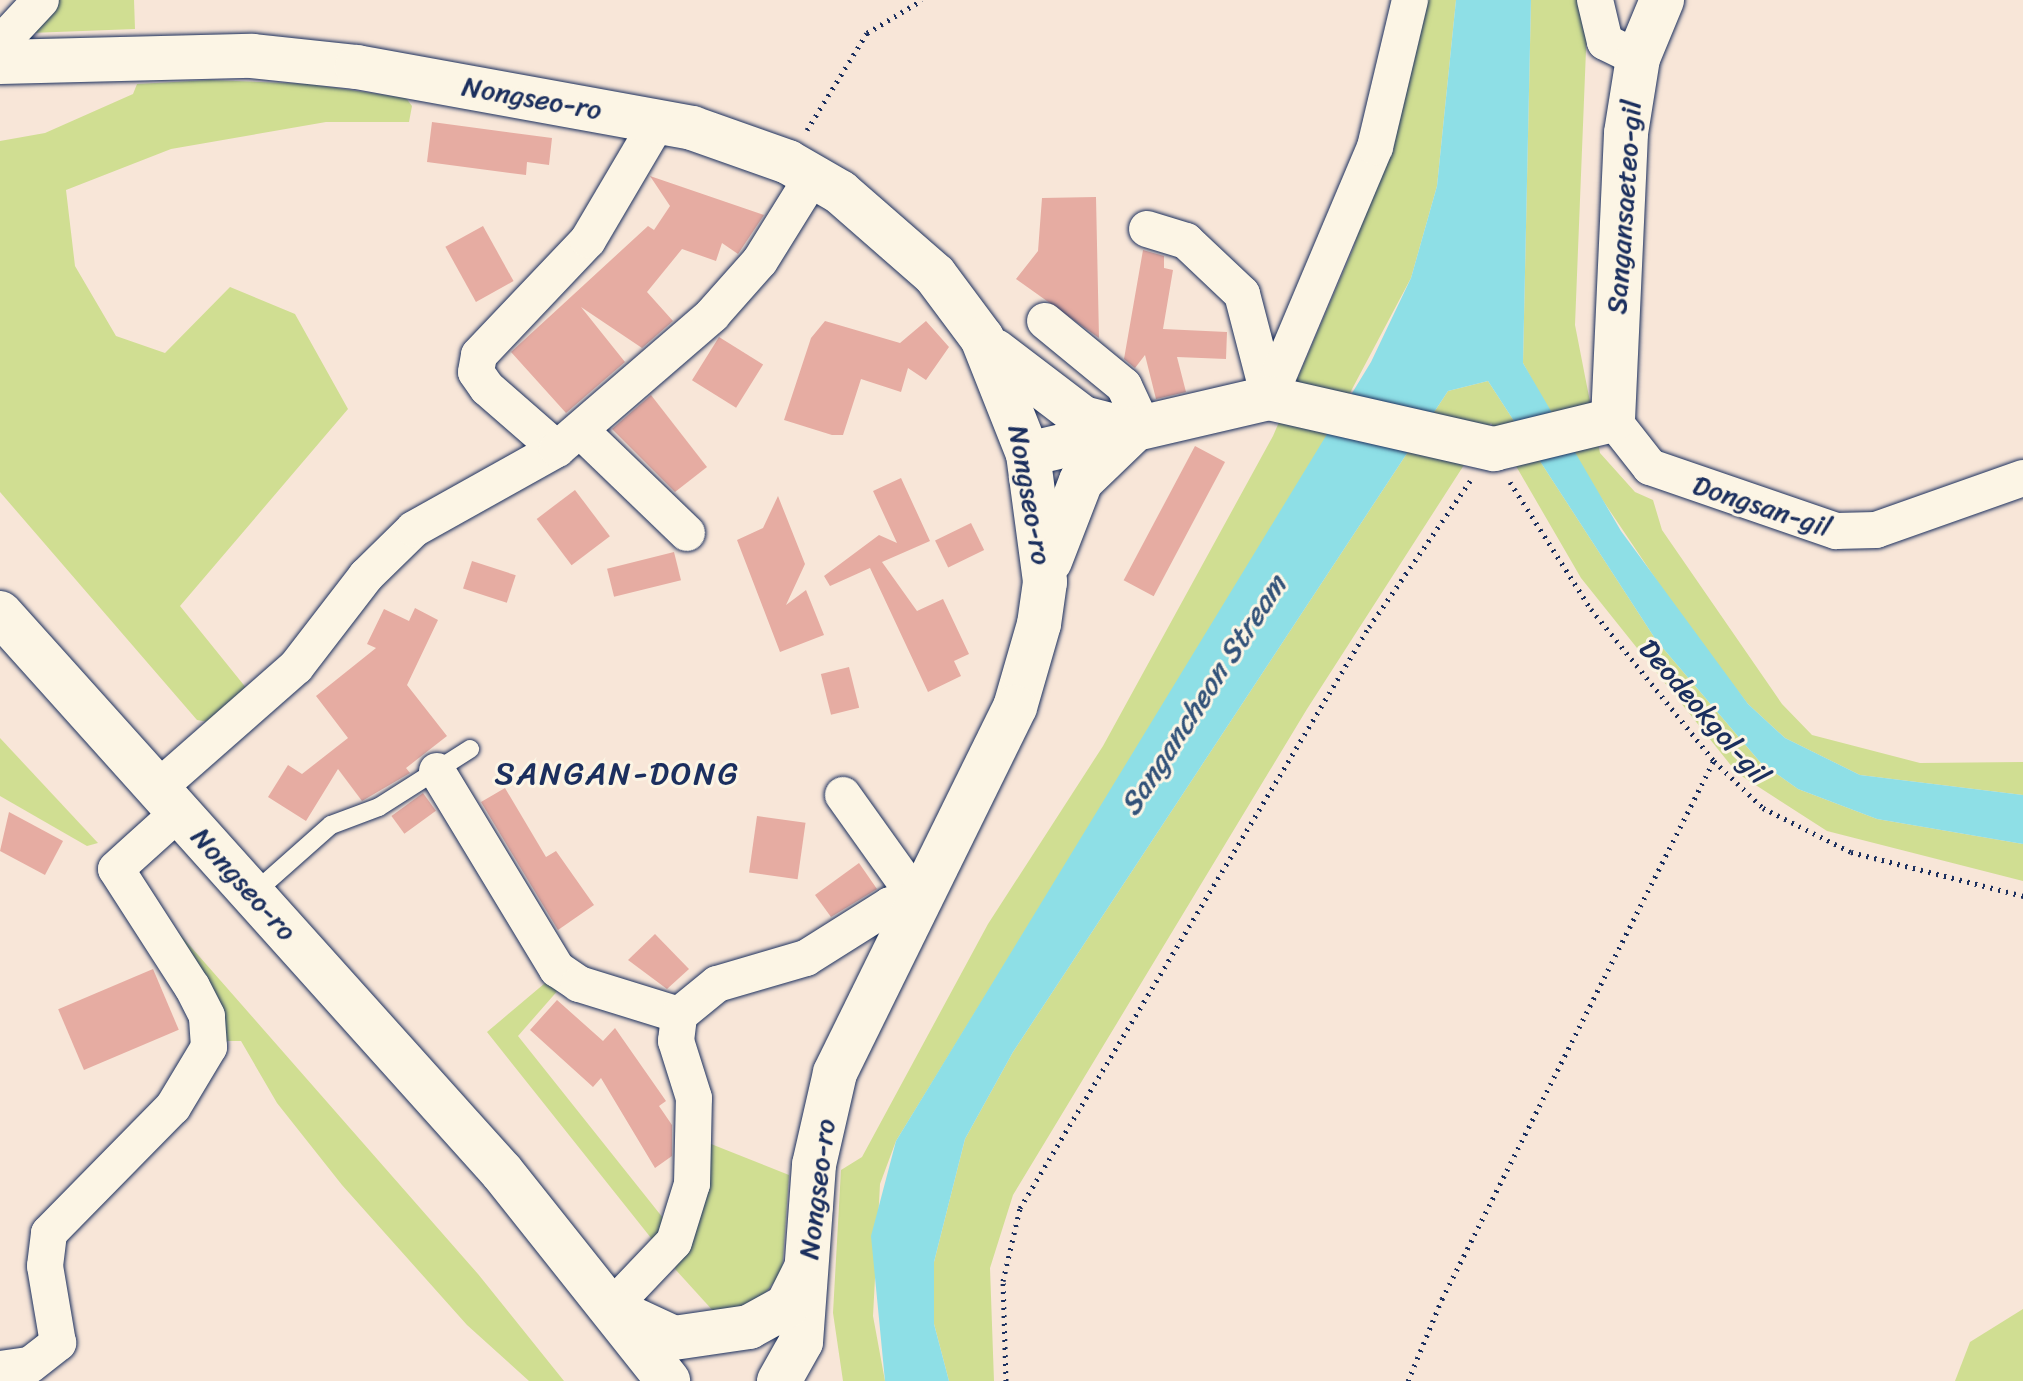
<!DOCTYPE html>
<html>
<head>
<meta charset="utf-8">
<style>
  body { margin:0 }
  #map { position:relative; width:2023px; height:1381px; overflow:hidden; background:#f8e6d8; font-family:Sriracha,sans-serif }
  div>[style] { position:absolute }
  .green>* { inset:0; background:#d0de92 }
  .water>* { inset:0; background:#8edfe6 }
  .building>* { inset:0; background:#e6aca2; transform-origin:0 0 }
  .path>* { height:5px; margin-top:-2.5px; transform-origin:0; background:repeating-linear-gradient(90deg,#1b2f5e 0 2px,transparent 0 8px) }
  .roads { filter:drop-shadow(0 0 2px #1b2f5e) drop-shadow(0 0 2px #1b2f5e) }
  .lane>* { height:18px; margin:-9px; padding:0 9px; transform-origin:9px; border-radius:9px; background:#fcf5e5 }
  .street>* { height:36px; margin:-18px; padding:0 18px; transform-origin:18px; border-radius:18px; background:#fcf5e5 }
  .secondary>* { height:44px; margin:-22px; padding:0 22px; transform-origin:22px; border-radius:22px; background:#fcf5e5 }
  span { translate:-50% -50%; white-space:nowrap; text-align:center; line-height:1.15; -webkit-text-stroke:6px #fcf5e5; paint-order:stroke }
  .street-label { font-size:28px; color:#1b2f5e }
  .water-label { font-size:30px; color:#325279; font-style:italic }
  .quarter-label { font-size:32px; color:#1b2f5e; letter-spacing:2px }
</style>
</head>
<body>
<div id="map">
  <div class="green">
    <div style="clip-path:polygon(55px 0,134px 0,135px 29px,30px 33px)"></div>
    <div style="clip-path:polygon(1419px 0,1456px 0,1437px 186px,1411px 278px,1316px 457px,896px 1141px,880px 1184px,873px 1316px,885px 1381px,843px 1381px,833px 1313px,841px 1170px,862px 1157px,988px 924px,1103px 746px,1273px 436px,1353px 249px,1385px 152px)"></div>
    <div style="clip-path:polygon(1531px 0,1588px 0,1575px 325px,1600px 453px,1635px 492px,1653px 500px,1662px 530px,1782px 704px,1812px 735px,1920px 763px,2023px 762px,2023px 795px,1860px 775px,1785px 738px,1748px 704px,1688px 627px,1575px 459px,1523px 363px)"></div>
    <div style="clip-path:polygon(210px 80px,309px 84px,406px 98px,412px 106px,409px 122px,326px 122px,171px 149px,66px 190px,75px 266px,116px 336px,165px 353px,230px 287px,295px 314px,348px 409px,180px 606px,247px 689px,208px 722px,197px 720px,0 492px,0 141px,45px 133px,133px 94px,137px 84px)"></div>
    <div style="clip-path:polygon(1488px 381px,1656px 640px,1760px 762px,1798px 789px,1877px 819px,2023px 844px,2023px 881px,1827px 831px,1737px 773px,1581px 578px,1491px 423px,1307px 709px,1013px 1195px,990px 1268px,994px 1381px,949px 1381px,934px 1324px,934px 1262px,965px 1139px,1013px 1052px,1448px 391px)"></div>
    <div style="clip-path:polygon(0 738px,98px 843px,87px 846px,0 796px)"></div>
    <div style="clip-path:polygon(177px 931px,478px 1274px,564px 1381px,529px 1381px,467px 1325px,342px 1185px,277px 1103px,241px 1041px,223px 1041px,213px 1000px)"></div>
    <div style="clip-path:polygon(551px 978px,560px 988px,518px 1036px,667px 1223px,655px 1243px,487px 1032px)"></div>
    <div style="clip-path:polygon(706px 1142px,789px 1175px,782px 1272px,759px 1301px,715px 1313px,675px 1269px)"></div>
    <div style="clip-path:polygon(2023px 1309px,2023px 1381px,1955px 1381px,1970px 1342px)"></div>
  </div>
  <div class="water">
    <div style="clip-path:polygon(1456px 0,1531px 0,1523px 363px,1621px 531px,1748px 704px,1785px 738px,1860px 775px,2023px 795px,2023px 844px,1877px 819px,1798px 789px,1760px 762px,1656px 640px,1488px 381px,1448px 391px,1013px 1052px,965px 1139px,934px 1262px,934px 1324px,949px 1381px,885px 1381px,871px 1236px,896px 1141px,1371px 362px,1411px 278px,1437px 186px)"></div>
  </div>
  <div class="building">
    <div style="clip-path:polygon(432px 122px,552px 138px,549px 165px,527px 162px,526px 175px,427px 162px)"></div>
    <div style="clip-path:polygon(650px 176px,764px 215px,738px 254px,722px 243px,716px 261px,682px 249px,647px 292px,673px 321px,642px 348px,581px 307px,625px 362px,566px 413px,511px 352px,648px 226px,654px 230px,670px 206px)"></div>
    <div style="clip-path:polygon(1096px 197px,1099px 338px,1016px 279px,1038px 251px,1042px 198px)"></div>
    <div style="left:483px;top:226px;width:63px;height:43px;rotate:61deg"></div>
    <div style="clip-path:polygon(1143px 250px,1164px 256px,1164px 268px,1173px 270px,1163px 329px,1227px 332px,1226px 359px,1177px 357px,1186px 392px,1156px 399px,1145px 355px,1135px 368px,1124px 359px)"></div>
    <div style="clip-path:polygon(825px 321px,900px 343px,926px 321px,949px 347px,926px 380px,908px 368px,901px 392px,861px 379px,843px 435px,832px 435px,784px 420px,811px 338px)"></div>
    <div style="left:719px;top:337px;width:52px;height:51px;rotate:32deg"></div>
    <div style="clip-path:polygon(651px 395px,707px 467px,675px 492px,612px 429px)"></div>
    <div style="left:1195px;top:446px;width:34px;height:152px;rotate:28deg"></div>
    <div style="clip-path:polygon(901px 478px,930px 541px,882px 562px,917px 611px,943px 599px,969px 654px,954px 661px,961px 676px,928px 692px,870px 568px,830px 586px,824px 576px,879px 535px,897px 543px,873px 491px)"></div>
    <div style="left:575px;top:490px;width:58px;height:48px;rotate:53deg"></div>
    <div style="clip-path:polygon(778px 496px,805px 564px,786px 605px,806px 590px,824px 635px,780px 652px,737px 540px,763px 528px)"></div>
    <div style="left:971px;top:523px;width:30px;height:40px;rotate:64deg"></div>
    <div style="left:674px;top:552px;width:29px;height:69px;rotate:76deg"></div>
    <div style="left:472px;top:561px;width:46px;height:29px;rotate:18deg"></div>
    <div style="clip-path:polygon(415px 608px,438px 620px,407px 685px,447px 736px,406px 768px,410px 773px,362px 801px,338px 769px,306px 821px,268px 797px,288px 765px,302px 774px,348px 738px,316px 696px,376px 648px,367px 644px,384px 609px,409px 621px)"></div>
    <div style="left:849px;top:667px;width:42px;height:29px;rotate:76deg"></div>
    <div style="clip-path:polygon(505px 788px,546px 857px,556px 851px,594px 905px,558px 930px,481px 802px)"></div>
    <div style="left:423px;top:793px;width:22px;height:39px;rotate:54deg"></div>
    <div style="clip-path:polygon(9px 812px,63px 841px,45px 875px,0 851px)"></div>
    <div style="left:757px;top:816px;width:49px;height:57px;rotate:8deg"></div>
    <div style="clip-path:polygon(859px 863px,877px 889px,831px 917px,815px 895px)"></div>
    <div style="clip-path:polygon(655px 934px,689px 969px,667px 989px,628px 960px)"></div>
    <div style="left:153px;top:969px;width:66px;height:103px;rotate:67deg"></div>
    <div style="clip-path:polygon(557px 1000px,603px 1041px,615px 1028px,666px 1101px,659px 1106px,672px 1125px,672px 1156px,655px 1168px,601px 1078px,593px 1087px,530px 1030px)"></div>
  </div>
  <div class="path">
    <div style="left:807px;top:130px;width:114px;rotate:-58.3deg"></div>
    <div style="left:867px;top:33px;width:64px;rotate:-31deg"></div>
    <div style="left:1510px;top:482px;width:151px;rotate:57.5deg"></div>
    <div style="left:1591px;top:609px;width:196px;rotate:51deg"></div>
    <div style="left:1714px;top:761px;width:68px;rotate:43.8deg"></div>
    <div style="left:1763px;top:808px;width:98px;rotate:26.6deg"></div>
    <div style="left:1851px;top:852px;width:178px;rotate:14.3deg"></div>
    <div style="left:1006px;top:1381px;width:100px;rotate:-91.7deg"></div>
    <div style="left:1003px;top:1281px;width:75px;rotate:-76.9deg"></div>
    <div style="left:1020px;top:1208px;width:678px;rotate:-59.01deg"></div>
    <div style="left:1369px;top:627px;width:178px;rotate:-55.3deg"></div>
    <div style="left:1408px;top:1381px;width:89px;rotate:-67.5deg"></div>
    <div style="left:1442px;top:1299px;width:602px;rotate:-63.22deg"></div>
  </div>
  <div class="roads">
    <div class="lane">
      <div style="left:253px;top:894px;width:104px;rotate:-41.5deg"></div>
      <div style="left:331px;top:825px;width:51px;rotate:-20.6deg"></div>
      <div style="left:379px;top:807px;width:108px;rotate:-32.5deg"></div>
    </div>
    <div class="street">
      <div style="left:1595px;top:0;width:43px;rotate:76.6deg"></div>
      <div style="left:1605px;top:42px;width:37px;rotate:26deg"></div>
      <div style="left:0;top:44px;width:60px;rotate:-47deg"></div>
      <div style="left:1147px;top:229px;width:41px;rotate:17.1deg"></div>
      <div style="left:1186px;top:241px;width:77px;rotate:43.4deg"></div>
      <div style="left:1242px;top:294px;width:107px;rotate:75.4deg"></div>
      <div style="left:1045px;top:321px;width:102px;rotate:39.4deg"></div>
      <div style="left:1124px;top:386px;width:47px;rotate:65.1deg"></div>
      <div style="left:1269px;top:398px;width:272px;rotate:-67.1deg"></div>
      <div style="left:1375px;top:147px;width:151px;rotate:-76.6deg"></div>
      <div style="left:1613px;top:420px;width:60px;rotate:51.8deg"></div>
      <div style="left:1650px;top:467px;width:197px;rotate:19deg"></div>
      <div style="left:1836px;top:531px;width:40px;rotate:-1.4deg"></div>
      <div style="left:1876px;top:530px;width:156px;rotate:-19.5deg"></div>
      <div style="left:581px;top:431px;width:147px;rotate:43.9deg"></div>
      <div style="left:557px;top:449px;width:93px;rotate:-138.9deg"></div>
      <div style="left:487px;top:388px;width:19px;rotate:-125deg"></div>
      <div style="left:476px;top:372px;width:17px;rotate:-80deg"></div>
      <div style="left:479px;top:355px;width:158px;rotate:-46.5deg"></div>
      <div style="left:588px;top:240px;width:138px;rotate:-59.5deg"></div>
      <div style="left:437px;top:771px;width:232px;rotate:58.8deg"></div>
      <div style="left:557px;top:969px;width:27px;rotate:34deg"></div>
      <div style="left:579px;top:984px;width:105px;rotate:17.2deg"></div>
      <div style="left:157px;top:789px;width:185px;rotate:-41.3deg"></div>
      <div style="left:296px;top:667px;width:115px;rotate:-52.4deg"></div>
      <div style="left:366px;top:576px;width:67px;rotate:-44.4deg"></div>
      <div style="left:414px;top:529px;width:164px;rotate:-29.2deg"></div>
      <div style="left:557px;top:449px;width:205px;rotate:-40.8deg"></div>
      <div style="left:712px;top:315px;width:72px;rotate:-48.4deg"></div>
      <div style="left:760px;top:261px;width:100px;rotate:-58.1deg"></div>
      <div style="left:843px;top:795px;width:129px;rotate:54.5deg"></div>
      <div style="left:613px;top:1306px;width:88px;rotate:-46.4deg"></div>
      <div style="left:674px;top:1242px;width:61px;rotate:-72.8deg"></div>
      <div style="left:692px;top:1184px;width:86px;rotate:-88.7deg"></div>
      <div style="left:694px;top:1098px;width:60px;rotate:-107.5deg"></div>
      <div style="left:676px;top:1041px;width:26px;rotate:-83deg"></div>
      <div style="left:679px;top:1015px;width:49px;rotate:-39.2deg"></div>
      <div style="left:717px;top:984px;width:93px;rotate:-16.3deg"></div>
      <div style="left:806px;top:958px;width:99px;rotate:-32.2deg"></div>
      <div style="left:890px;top:905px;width:28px;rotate:-10deg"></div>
      <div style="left:0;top:1369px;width:30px;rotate:-8deg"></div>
      <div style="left:30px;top:1365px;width:36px;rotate:-38deg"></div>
      <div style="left:58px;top:1343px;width:78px;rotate:-99.6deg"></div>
      <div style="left:45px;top:1266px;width:33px;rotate:-83deg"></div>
      <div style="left:49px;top:1233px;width:177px;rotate:-45.5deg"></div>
      <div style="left:173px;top:1107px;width:70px;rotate:-59deg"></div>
      <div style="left:209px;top:1047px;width:31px;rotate:-94deg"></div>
      <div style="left:207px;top:1016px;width:33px;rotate:-117deg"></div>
      <div style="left:192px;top:987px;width:140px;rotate:-122.8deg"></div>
      <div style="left:116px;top:869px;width:85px;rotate:-42.1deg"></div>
    </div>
    <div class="secondary">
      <div style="left:0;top:62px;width:252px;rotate:-1.4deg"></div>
      <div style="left:252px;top:56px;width:106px;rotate:6deg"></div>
      <div style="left:357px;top:67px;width:341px;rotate:10.3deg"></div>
      <div style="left:692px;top:128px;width:102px;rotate:19.5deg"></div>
      <div style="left:788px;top:162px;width:60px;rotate:30deg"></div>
      <div style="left:840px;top:192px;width:126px;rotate:41.1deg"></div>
      <div style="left:935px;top:275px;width:79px;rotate:53.3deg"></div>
      <div style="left:982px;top:338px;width:125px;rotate:68.4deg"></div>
      <div style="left:1028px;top:454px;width:129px;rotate:82.4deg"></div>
      <div style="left:1045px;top:582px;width:42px;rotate:98.1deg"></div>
      <div style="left:1039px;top:624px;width:86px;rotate:106.1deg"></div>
      <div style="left:1015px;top:707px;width:408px;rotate:116.2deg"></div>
      <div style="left:835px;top:1073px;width:94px;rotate:102.9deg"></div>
      <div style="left:814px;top:1165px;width:177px;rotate:94.2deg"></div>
      <div style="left:801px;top:1342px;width:45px;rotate:119.4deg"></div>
      <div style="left:995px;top:351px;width:111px;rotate:37.3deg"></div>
      <div style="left:1083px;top:418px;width:48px;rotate:14.6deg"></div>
      <div style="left:1028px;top:454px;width:247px;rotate:-13.1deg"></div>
      <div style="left:1269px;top:398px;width:231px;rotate:12.8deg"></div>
      <div style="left:1494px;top:449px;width:122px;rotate:-13.7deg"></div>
      <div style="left:1613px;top:420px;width:287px;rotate:-87.4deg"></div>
      <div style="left:1626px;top:133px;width:76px;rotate:-80.9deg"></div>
      <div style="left:1638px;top:58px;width:63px;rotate:-67.5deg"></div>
      <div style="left:1050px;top:561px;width:86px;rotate:-68.8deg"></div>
      <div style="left:1081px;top:481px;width:68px;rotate:-43.8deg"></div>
      <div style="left:0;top:613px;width:751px;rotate:48.08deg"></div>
      <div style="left:502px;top:1172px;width:267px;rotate:51.5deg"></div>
      <div style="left:622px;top:1314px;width:57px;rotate:24.8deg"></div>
      <div style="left:674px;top:1338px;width:76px;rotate:-8.3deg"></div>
      <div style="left:749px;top:1327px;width:43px;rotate:-28.9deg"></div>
      <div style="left:787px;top:1306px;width:40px;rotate:-63.4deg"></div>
    </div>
  </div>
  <div class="street-label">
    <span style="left:532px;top:98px;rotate:10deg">Nongseo-ro</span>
    <span style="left:1624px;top:207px;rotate:-86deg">Sangansaeteo-gil</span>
    <span style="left:1030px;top:495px;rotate:80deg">Nongseo-ro</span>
    <span style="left:1762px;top:506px;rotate:18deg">Dongsan-gil</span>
    <span style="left:1704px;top:712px;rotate:49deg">Deodeokgol-gil</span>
    <span style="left:244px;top:884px;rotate:48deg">Nongseo-ro</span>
    <span style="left:817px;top:1189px;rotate:-83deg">Nongseo-ro</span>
  </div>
  <div class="water-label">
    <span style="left:1203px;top:695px;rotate:-57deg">Sangancheon Stream</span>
  </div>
  <div class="quarter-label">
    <span style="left:617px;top:774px">SANGAN-DONG</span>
  </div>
</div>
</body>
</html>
